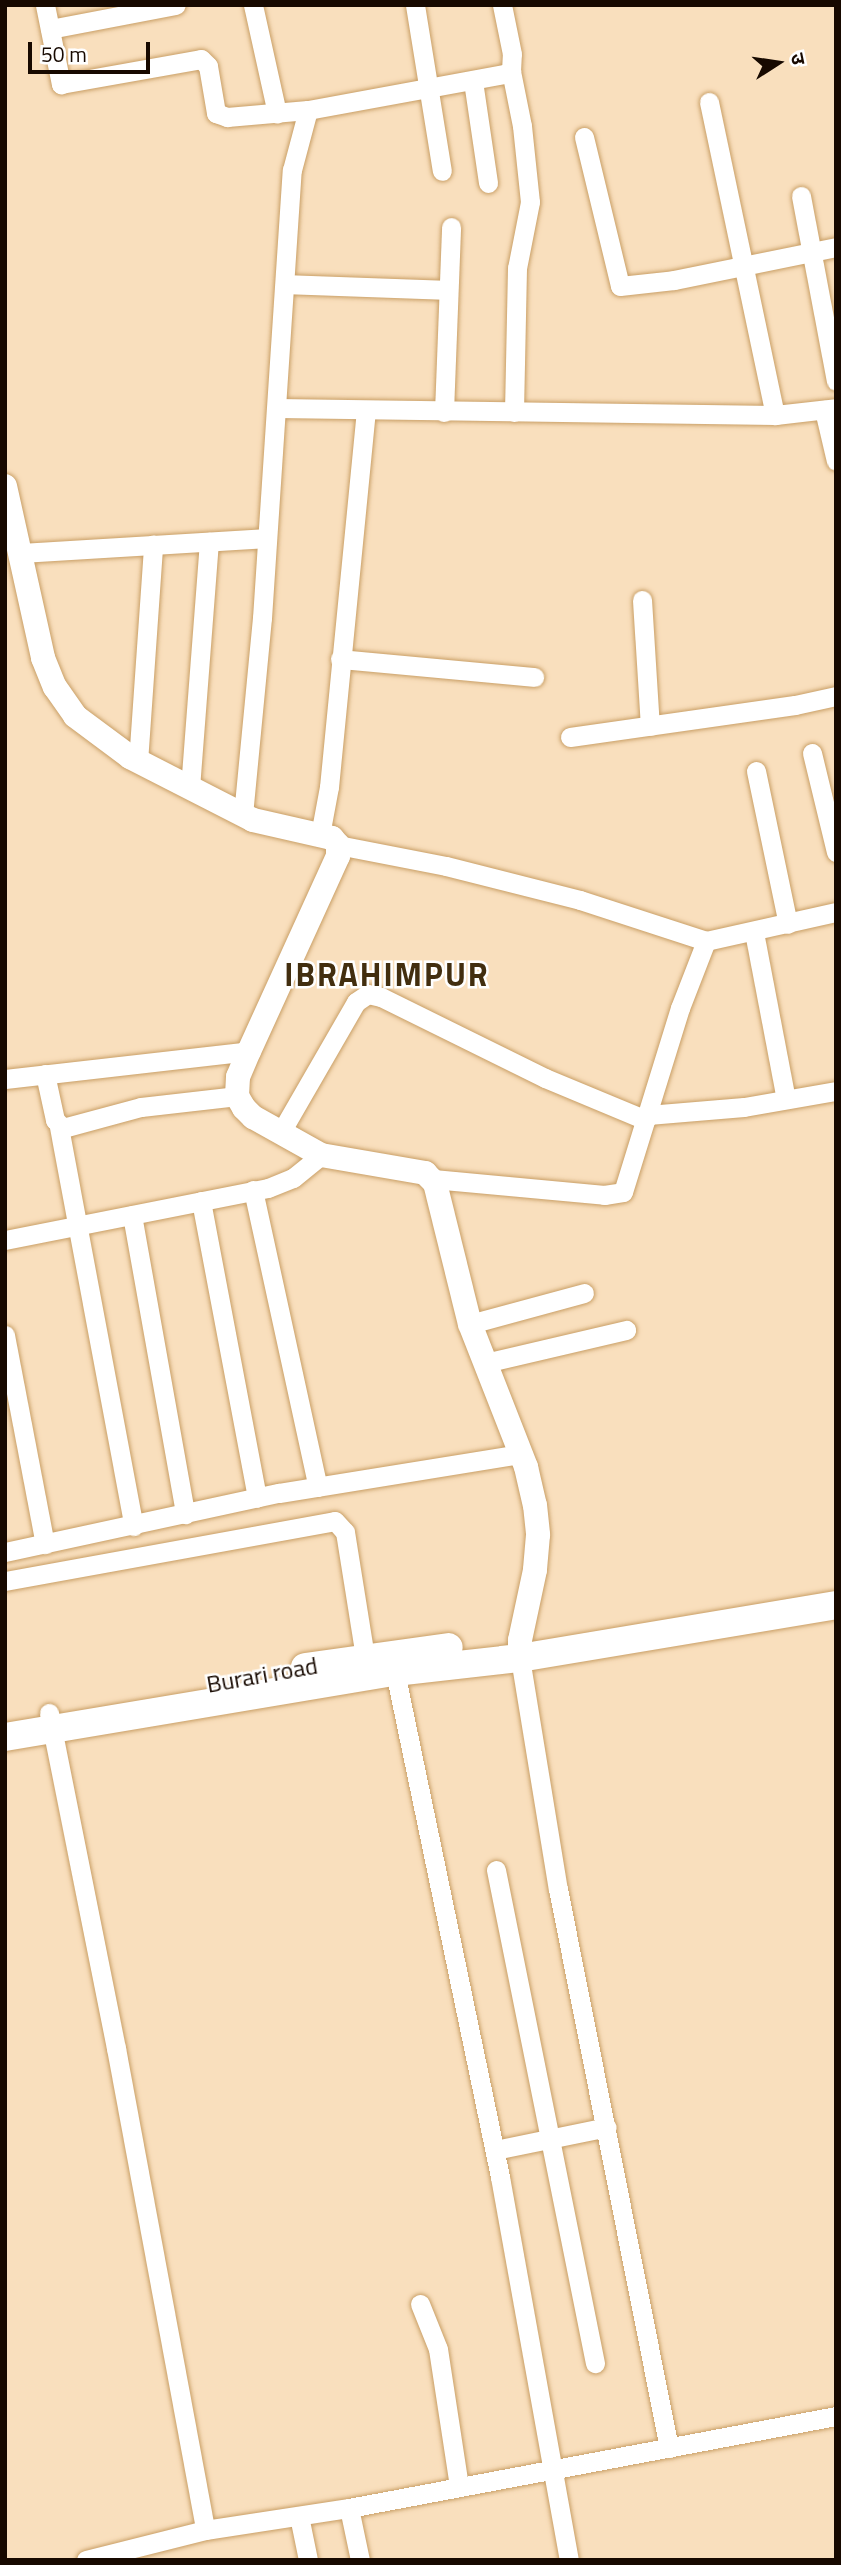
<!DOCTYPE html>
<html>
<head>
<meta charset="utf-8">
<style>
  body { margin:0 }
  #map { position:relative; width:841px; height:2565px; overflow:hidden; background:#f9dfbd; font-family:"Titillium Web","Noto Sans Devanagari",sans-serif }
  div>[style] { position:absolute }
  .roads { filter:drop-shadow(0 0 2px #c99f66) drop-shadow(0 0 2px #c99f66) }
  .minor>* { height:19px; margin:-9.5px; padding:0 9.5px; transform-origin:9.5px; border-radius:9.5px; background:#fff }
  .tertiary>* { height:24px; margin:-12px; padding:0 12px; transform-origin:12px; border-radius:12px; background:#fff }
  .secondary>* { height:28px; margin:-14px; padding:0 14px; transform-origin:14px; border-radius:14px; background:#fff }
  span { translate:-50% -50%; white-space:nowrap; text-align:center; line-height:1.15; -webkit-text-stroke:5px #fff; paint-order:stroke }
  .street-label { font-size:24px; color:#170900 }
  .district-label { font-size:32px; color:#422e0f; font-weight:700; letter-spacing:2px }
  .frame { position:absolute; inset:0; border:7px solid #170900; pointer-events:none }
  .north { position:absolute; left:743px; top:28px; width:70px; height:70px; -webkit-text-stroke:5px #fff; paint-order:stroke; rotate:78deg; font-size:19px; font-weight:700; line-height:28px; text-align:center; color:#170900 }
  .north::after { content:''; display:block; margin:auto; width:24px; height:32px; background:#170900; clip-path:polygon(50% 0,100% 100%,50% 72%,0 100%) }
  .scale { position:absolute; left:28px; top:42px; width:122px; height:32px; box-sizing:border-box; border:4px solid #170900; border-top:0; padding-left:9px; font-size:21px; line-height:24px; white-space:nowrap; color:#170900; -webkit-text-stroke:5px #fff; paint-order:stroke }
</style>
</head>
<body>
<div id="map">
  <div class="roads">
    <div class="minor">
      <div style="left:45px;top:5px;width:81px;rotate:78.6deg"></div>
      <div style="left:61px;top:84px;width:142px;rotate:-10.1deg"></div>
      <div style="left:201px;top:59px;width:10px;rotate:45deg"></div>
      <div style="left:208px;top:66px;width:48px;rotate:80.3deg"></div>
      <div style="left:216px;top:113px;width:12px;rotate:20deg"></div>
      <div style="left:227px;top:117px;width:81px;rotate:-4.9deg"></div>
      <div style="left:308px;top:110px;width:200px;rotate:-10.4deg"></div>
      <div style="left:505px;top:74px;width:7px;rotate:-27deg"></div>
      <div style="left:511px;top:71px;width:17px;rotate:-87deg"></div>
      <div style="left:512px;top:54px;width:50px;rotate:-101.5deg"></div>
      <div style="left:253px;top:5px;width:111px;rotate:77.5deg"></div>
      <div style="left:415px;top:5px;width:168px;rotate:80.8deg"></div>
      <div style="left:50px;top:29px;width:128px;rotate:-10.8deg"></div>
      <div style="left:511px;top:71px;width:56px;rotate:78.7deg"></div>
      <div style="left:522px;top:126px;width:76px;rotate:84deg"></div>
      <div style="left:530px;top:202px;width:67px;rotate:101.1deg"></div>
      <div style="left:517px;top:268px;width:144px;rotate:91.2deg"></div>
      <div style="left:473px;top:81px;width:103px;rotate:81.6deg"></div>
      <div style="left:709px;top:102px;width:320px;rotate:78.1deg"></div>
      <div style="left:584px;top:137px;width:153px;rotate:76.4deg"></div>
      <div style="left:620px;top:286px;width:54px;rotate:-6.3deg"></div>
      <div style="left:674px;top:280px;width:165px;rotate:-11.5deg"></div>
      <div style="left:801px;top:196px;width:188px;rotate:79.3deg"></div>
      <div style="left:285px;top:284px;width:163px;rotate:2.1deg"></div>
      <div style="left:277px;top:408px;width:498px;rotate:0.8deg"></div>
      <div style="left:775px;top:415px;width:61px;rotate:-6.5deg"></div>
      <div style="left:824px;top:410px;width:52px;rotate:76.8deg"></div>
      <div style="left:444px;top:412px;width:185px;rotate:-87.8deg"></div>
      <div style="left:22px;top:553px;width:245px;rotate:-3.5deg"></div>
      <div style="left:642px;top:600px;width:126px;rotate:86.4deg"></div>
      <div style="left:340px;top:659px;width:195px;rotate:5.3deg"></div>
      <div style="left:570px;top:737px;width:227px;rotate:-8.1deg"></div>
      <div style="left:795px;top:705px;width:42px;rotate:-12.4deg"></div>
      <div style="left:812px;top:753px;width:102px;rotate:76.4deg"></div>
      <div style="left:138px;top:762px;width:218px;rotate:-86deg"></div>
      <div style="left:756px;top:771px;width:156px;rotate:78.2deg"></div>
      <div style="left:190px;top:788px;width:247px;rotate:-85.6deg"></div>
      <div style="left:243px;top:815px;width:198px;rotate:-84.5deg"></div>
      <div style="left:262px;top:618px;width:449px;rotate:-86.2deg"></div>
      <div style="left:292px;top:170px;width:62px;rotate:-75.1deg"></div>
      <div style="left:320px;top:835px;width:49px;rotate:-79.4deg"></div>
      <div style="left:329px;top:787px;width:378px;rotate:-84.4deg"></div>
      <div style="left:338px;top:845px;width:110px;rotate:11deg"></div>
      <div style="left:446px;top:866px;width:138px;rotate:14.2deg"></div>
      <div style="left:580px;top:900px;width:133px;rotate:18deg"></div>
      <div style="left:706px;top:941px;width:133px;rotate:-12.6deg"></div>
      <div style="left:754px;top:932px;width:170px;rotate:79.2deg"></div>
      <div style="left:45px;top:1074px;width:47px;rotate:77.7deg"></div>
      <div style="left:55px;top:1120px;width:11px;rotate:45deg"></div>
      <div style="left:63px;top:1128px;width:81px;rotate:-15.1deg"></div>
      <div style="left:141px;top:1107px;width:97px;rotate:-6.5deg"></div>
      <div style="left:5px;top:1079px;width:246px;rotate:-6.5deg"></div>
      <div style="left:648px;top:1115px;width:96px;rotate:-4.8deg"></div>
      <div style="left:744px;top:1107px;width:93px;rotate:-9.9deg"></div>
      <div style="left:59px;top:1127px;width:406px;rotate:79.4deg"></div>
      <div style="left:281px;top:1132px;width:150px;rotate:-60deg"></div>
      <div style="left:356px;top:1002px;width:14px;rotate:-34deg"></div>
      <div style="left:368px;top:994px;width:13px;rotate:13deg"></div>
      <div style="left:381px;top:997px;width:183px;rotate:26.3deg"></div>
      <div style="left:545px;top:1078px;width:109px;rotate:22.6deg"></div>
      <div style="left:433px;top:1179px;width:172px;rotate:5.3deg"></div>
      <div style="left:604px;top:1195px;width:19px;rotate:-9deg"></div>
      <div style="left:623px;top:1192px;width:193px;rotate:-72.8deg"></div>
      <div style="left:680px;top:1008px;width:72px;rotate:-68.8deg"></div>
      <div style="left:253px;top:1190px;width:304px;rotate:77.7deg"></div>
      <div style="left:201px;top:1201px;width:302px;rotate:79.3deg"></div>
      <div style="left:132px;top:1215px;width:304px;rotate:79.9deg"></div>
      <div style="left:5px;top:1240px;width:268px;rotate:-11.2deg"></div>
      <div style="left:268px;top:1188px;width:27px;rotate:-22deg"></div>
      <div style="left:293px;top:1178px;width:36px;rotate:-39deg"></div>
      <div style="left:470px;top:1324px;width:118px;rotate:-15.2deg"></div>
      <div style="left:5px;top:1335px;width:213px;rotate:79.2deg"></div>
      <div style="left:485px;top:1363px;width:145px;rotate:-13.2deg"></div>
      <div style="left:5px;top:1552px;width:280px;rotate:-12.2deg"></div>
      <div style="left:279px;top:1493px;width:245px;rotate:-9.2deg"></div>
      <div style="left:5px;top:1581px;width:335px;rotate:-10.3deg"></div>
      <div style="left:335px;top:1521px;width:15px;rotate:48deg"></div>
      <div style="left:345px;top:1532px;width:139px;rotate:80.9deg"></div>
      <div style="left:520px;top:1658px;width:234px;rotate:80.7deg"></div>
      <div style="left:558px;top:1889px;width:570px;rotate:78.77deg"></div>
      <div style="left:395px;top:1672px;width:516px;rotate:78.25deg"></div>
      <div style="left:500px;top:2177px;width:389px;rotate:79.8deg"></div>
      <div style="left:49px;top:1713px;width:342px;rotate:78.7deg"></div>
      <div style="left:116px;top:2048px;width:490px;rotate:79.5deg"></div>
      <div style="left:496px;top:1870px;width:503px;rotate:78.65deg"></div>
      <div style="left:495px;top:2150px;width:114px;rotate:-11.6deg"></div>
      <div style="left:420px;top:2304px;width:48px;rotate:68.2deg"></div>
      <div style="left:438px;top:2349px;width:139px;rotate:81.3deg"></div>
      <div style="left:349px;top:2508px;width:53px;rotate:78.1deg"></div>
      <div style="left:299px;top:2516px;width:45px;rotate:78.4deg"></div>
      <div style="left:86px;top:2560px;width:123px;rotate:-14.1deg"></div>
      <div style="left:205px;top:2530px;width:146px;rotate:-8.7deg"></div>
      <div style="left:349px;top:2508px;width:496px;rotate:-10.7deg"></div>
    </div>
    <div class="tertiary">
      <div style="left:5px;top:486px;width:176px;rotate:77.5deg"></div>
      <div style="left:43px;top:658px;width:31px;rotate:68deg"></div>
      <div style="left:55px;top:687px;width:35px;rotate:55deg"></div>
      <div style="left:75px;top:716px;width:69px;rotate:36.7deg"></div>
      <div style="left:130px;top:757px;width:138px;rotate:27.1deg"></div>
      <div style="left:253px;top:820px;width:81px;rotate:12.8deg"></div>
      <div style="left:332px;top:838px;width:9px;rotate:49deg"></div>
      <div style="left:338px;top:845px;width:11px;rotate:90deg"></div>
      <div style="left:338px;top:856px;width:214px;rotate:114.5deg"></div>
      <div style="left:249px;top:1051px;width:28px;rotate:113deg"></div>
      <div style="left:238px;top:1077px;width:19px;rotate:93deg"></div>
      <div style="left:237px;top:1096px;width:14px;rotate:60deg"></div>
      <div style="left:244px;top:1108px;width:13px;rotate:45deg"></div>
      <div style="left:253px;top:1117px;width:78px;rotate:29.2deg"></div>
      <div style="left:321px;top:1155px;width:106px;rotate:9.8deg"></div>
      <div style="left:425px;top:1173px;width:14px;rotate:45deg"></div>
      <div style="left:435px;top:1183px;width:145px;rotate:76.1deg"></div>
      <div style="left:470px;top:1324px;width:154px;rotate:68.6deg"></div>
      <div style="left:526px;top:1467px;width:39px;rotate:77deg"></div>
      <div style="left:535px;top:1505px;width:30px;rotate:84deg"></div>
      <div style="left:538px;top:1535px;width:35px;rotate:95deg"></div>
      <div style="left:535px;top:1570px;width:72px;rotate:102.1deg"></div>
      <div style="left:520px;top:1640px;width:18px;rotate:90deg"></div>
    </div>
    <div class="secondary">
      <div style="left:305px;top:1667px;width:145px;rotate:-7.9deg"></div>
      <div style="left:5px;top:1737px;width:395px;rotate:-9.5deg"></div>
      <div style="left:395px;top:1672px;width:126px;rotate:-6.4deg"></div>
      <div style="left:520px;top:1658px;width:320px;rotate:-9.5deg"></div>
    </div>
  </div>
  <div class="street-label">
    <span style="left:262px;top:1675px;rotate:-10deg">Burari road</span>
  </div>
  <div class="district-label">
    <span style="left:387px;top:974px">IBRAHIMPUR</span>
  </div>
  <div class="frame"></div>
  <div class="north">उ</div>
  <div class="scale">50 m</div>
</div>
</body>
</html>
